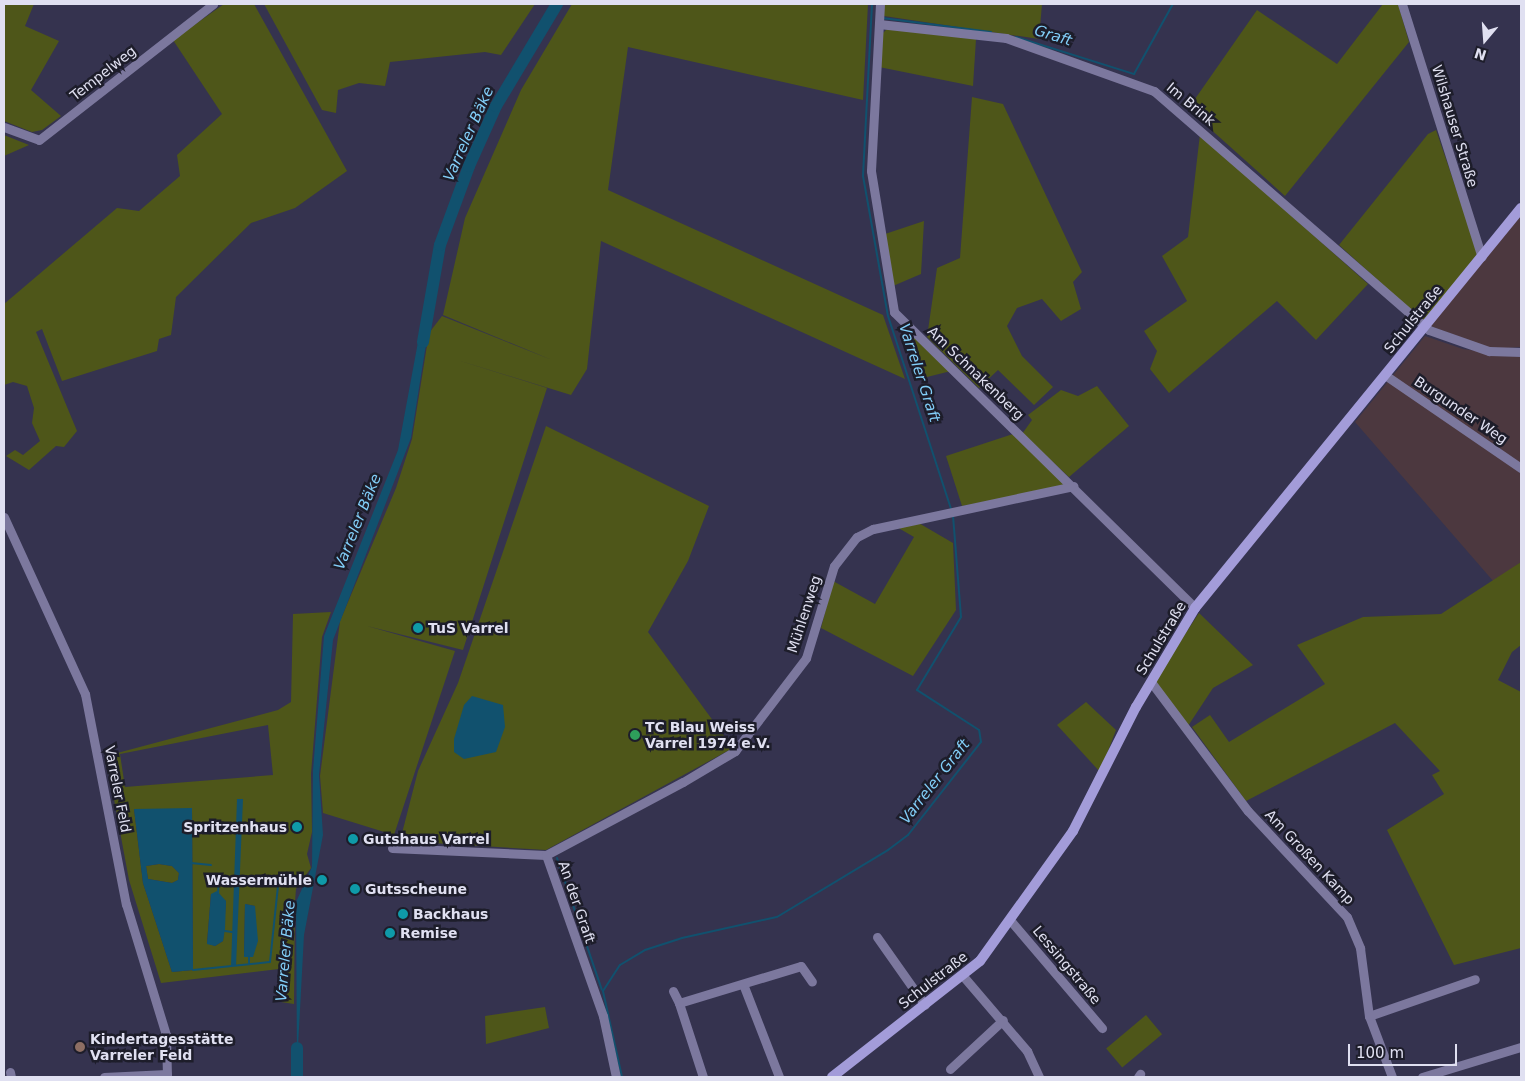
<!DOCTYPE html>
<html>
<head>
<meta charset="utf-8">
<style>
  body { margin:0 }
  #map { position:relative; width:1525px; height:1081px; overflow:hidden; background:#35334f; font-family:"DejaVu Sans",sans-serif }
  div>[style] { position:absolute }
  .commercial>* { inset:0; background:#4c383f }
  .green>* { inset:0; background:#4e5619; transform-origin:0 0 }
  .water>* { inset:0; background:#11516e }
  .stream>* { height:2px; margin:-1px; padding:0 1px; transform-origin:1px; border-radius:1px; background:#11516e }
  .river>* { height:12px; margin:-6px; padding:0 6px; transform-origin:6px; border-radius:6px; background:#11516e }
  .street>* { height:9px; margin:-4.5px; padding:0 4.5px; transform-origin:4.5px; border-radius:4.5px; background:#7c789e }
  .secondary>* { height:10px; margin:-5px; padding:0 5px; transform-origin:5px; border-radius:5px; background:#a39cd9 }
  .dots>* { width:14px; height:14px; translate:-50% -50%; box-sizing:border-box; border:2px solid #1d1d2a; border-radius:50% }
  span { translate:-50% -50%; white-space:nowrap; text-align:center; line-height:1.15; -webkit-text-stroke:5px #1d1d2a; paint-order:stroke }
  .street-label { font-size:14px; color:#e0e0f1 }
  .poi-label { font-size:14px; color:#e0e0f1; font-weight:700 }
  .left { translate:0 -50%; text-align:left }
  .right { translate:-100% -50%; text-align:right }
  .water-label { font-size:15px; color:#82cef8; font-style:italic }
  .frame { position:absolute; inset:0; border:5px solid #e0e0f1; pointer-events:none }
  .north { position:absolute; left:1460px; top:15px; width:50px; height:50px; -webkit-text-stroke:4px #1d1d2a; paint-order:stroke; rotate:198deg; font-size:14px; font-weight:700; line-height:20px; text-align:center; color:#e0e0f1 }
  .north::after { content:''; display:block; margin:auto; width:18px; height:22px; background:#e0e0f1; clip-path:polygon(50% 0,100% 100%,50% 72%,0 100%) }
  .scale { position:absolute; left:1348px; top:1044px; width:109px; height:22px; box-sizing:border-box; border:2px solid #e0e0f1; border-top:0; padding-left:6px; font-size:15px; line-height:18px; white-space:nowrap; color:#e0e0f1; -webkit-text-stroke:4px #1d1d2a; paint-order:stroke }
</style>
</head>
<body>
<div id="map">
  <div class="commercial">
    <div style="clip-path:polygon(1521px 213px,1521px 347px,1492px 349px,1430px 326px)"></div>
    <div style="clip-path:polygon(1425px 336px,1463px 349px,1521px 357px,1521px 562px,1494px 582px,1355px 422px)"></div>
  </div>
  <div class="green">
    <div style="clip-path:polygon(4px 4px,34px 4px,25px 26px,59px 41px,31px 90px,61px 116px,42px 130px,32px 132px,4px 121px)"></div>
    <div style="clip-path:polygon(224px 4px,254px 4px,347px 171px,295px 208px,251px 223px,176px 297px,171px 335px,159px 339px,157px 351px,62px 381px,42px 329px,36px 332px,77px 431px,64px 447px,56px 446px,29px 470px,6px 456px,15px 450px,23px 455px,40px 441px,32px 423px,34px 408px,27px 386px,13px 382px,4px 385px,4px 304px,117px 208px,139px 211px,180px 176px,177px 155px,222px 114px,173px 40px)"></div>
    <div style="clip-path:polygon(264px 4px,535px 4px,501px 55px,485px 52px,390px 62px,385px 86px,359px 83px,338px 90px,336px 113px,322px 110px)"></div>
    <div style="clip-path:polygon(572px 4px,868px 4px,863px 100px,628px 47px,608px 190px,883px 315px,905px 379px,601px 241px,587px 369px,571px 395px,454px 359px,547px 388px,463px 650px,367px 626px,455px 651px,394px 835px,323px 813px,320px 776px,340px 621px,396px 488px,412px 439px,429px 333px,442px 316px,552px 360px,443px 315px,465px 218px,521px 90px)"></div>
    <div style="clip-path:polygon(884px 4px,1042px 4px,1039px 39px,884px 16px)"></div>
    <div style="clip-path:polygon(1383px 4px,1398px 4px,1409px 42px,1285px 196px,1188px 109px,1257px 10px,1337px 64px)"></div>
    <div style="clip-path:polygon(887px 29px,976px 39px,973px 86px,879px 67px,881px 35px)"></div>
    <div style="clip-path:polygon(972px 97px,1003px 104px,1082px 272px,1073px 282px,1081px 309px,1061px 321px,1042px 299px,1017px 308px,1007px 326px,1022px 356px,1053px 387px,1034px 405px,998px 370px,979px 388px,927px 337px,937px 268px,960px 258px)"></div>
    <div style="clip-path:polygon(1436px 130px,1478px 253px,1424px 322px,1339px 245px,1428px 134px)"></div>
    <div style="clip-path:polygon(1200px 134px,1368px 284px,1316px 340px,1277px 301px,1169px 393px,1150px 369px,1157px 351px,1144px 331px,1187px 301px,1162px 256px,1188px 237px)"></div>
    <div style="clip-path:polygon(4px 135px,29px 145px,4px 156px)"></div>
    <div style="clip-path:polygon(924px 221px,921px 274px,893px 286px,885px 234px)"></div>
    <div style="clip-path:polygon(906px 328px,951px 371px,919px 379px)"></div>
    <div style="clip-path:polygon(1097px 386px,1129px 426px,1069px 477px,1022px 434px,1032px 420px,1028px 415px,1061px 390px,1078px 396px)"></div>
    <div style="clip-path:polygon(546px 426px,709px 506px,688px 561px,648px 632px,733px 748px,546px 850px,400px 841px,418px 771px,458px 683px)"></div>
    <div style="clip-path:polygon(1013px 434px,1067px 486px,962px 506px,946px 456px)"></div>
    <div style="clip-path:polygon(917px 522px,953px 543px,956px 610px,913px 676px,821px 628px,833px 581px,875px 604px,914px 537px,895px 526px)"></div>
    <div style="clip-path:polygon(1521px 562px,1521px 645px,1512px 652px,1498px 680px,1521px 692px,1521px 948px,1454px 965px,1387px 830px,1444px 794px,1432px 775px,1440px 771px,1395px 723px,1246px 801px,1192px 727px,1210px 715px,1229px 742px,1325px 684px,1297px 645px,1363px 617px,1441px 614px)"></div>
    <div style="clip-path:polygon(evenodd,331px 612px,322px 637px,311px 774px,312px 832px,307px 854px,311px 868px,296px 889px,295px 902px,294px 1004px,281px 1002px,279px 969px,161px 983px,129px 880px,106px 756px,278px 710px,291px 702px,293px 614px,331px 612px,268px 725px,273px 775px,125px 787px,120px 754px,268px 725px,331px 612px,134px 809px,192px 809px,193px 970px,172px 972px,143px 883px,134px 809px,331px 612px,211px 894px,226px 901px,223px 941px,215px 946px,207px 943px,211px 894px,331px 612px,245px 904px,255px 906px,254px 934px,244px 957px,245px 904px)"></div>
    <div style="clip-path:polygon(1199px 613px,1253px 665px,1213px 688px,1188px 726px,1154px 681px)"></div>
    <div style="clip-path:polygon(1086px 702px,1116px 730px,1100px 772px,1057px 725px)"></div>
    <div style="clip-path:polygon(159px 864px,172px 866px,179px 873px,178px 880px,172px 883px,148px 879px,146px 866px)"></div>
    <div style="clip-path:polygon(545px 1007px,549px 1028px,486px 1044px,485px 1016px)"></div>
    <div style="left:1146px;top:1015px;width:25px;height:52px;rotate:50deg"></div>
  </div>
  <div class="water">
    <div style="clip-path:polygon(426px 326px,428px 332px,411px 438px,333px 640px,319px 775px,323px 835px,304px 935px,297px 1066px,296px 902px,312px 867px,313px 770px,324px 636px,398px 450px,420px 331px)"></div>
    <div style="clip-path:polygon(472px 696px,503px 705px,505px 727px,496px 752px,464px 759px,454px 752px,454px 739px,464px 705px)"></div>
    <div style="clip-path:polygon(237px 799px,243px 799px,236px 966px,231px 966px)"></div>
    <div style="clip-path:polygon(evenodd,192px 808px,193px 970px,172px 972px,143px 883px,134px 809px,192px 808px,159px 864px,172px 866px,179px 873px,178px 880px,172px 883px,148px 879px,146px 866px,159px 864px)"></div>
    <div style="clip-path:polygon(217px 891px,226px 901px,225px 929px,223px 941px,215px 946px,207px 944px,211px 894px)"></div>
    <div style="clip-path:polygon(245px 904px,255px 906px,258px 941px,253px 957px,244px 957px)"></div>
  </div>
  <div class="stream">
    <div style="left:872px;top:4px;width:172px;rotate:93deg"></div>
    <div style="left:863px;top:176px;width:142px;rotate:79.9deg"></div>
    <div style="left:888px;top:316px;width:203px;rotate:71.9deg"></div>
    <div style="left:882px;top:18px;width:110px;rotate:7.3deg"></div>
    <div style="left:1016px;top:37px;width:124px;rotate:17.4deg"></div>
    <div style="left:1134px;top:74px;width:80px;rotate:-60.9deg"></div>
    <div style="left:557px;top:858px;width:139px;rotate:71.2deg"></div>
    <div style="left:191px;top:863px;width:20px;rotate:6deg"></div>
    <div style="left:218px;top:894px;width:18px;rotate:-87deg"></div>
    <div style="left:225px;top:931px;width:7px;rotate:8deg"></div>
    <div style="left:249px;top:964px;width:7px;rotate:-90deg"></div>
    <div style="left:193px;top:970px;width:77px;rotate:-5.9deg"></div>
    <div style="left:270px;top:962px;width:76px;rotate:-84deg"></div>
    <div style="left:622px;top:1077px;width:88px;rotate:-102.5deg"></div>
    <div style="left:603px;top:991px;width:31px;rotate:-57deg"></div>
    <div style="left:620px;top:965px;width:29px;rotate:-31deg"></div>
    <div style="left:645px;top:950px;width:39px;rotate:-18deg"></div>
    <div style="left:682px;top:938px;width:97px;rotate:-12.5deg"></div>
    <div style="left:777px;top:917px;width:130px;rotate:-31.1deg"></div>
    <div style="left:888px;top:850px;width:25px;rotate:-37deg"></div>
    <div style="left:908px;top:835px;width:118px;rotate:-51.9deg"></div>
    <div style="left:981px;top:742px;width:12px;rotate:-99deg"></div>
    <div style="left:979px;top:730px;width:74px;rotate:-147.2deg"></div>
    <div style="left:917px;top:690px;width:85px;rotate:-58.9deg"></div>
    <div style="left:961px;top:617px;width:101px;rotate:-94.5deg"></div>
  </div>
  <div class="river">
    <div style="left:423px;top:342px;width:98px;rotate:-80.1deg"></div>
    <div style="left:440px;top:245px;width:84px;rotate:-69.8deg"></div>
    <div style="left:469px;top:166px;width:66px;rotate:-65.8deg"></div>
    <div style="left:496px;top:106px;width:119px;rotate:-59.1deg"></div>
    <div style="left:297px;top:1077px;width:29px;rotate:-90deg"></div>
  </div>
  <div class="street">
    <div style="left:880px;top:4px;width:167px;rotate:93.1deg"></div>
    <div style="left:871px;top:171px;width:143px;rotate:80.7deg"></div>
    <div style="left:894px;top:312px;width:422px;rotate:44.5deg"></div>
    <div style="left:1402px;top:4px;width:265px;rotate:72.5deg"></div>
    <div style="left:879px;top:24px;width:128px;rotate:6.3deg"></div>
    <div style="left:1006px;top:38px;width:157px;rotate:19.7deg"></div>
    <div style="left:1154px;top:91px;width:364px;rotate:41deg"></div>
    <div style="left:1429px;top:330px;width:64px;rotate:19.3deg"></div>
    <div style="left:1489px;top:351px;width:32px;rotate:2deg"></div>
    <div style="left:4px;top:127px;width:37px;rotate:20deg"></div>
    <div style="left:39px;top:140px;width:221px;rotate:-38deg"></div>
    <div style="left:1385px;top:375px;width:165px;rotate:34.4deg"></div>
    <div style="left:4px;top:517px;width:195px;rotate:65.4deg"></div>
    <div style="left:85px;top:694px;width:214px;rotate:79deg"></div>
    <div style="left:126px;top:904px;width:137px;rotate:73deg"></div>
    <div style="left:166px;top:1035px;width:42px;rotate:88.6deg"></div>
    <div style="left:1151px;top:682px;width:161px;rotate:53.1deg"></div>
    <div style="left:1248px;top:811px;width:145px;rotate:47deg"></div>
    <div style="left:1347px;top:917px;width:34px;rotate:67deg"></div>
    <div style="left:1360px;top:948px;width:69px;rotate:82.5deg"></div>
    <div style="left:1369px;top:1016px;width:65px;rotate:69.3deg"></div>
    <div style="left:392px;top:848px;width:154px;rotate:2.6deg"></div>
    <div style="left:546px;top:855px;width:155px;rotate:-28.1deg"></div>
    <div style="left:683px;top:782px;width:61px;rotate:-30.8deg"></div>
    <div style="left:735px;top:751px;width:117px;rotate:-52.6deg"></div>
    <div style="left:806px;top:658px;width:96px;rotate:-73.1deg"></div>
    <div style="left:834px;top:566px;width:37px;rotate:-52deg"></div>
    <div style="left:857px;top:537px;width:18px;rotate:-27deg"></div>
    <div style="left:873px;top:529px;width:205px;rotate:-12.1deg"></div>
    <div style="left:546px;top:855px;width:171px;rotate:70.5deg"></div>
    <div style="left:603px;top:1016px;width:62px;rotate:78deg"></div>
    <div style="left:1010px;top:920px;width:142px;rotate:49.6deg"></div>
    <div style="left:877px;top:937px;width:83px;rotate:54.8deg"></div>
    <div style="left:963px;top:976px;width:99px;rotate:49.5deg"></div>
    <div style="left:1027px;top:1051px;width:29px;rotate:65deg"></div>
    <div style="left:743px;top:984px;width:100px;rotate:68.8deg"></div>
    <div style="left:673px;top:991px;width:13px;rotate:63deg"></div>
    <div style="left:1369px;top:1016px;width:112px;rotate:-19.2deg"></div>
    <div style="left:950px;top:1069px;width:72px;rotate:-42.8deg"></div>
    <div style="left:10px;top:1072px;width:5px;rotate:79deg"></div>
    <div style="left:104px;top:1077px;width:63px;rotate:-2.7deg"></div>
    <div style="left:703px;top:1077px;width:78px;rotate:-108deg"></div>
    <div style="left:679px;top:1003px;width:127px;rotate:-16.9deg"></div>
    <div style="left:801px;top:966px;width:19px;rotate:55deg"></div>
    <div style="left:1138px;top:1077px;width:4px;rotate:-56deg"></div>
    <div style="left:1422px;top:1077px;width:103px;rotate:-16.9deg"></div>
  </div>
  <div class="secondary">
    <div style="left:832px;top:1077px;width:188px;rotate:-38.1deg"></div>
    <div style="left:980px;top:961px;width:160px;rotate:-54.4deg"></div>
    <div style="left:1073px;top:831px;width:139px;rotate:-63.1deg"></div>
    <div style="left:1136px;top:707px;width:115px;rotate:-59.2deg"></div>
    <div style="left:1195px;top:608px;width:516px;rotate:-50.82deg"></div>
  </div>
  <div class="dots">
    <div style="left:418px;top:628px;background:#0f9aa8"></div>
    <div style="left:635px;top:735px;background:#2e9e5b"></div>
    <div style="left:297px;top:827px;background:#0f9aa8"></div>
    <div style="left:353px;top:839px;background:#0f9aa8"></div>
    <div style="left:322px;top:880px;background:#0f9aa8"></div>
    <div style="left:355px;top:889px;background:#0f9aa8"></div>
    <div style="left:403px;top:914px;background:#0f9aa8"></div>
    <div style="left:390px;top:933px;background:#0f9aa8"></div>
    <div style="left:80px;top:1047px;background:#8d6e63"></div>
  </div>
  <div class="street-label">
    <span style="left:103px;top:73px;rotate:-38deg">Tempelweg</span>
    <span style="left:1191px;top:104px;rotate:40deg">Im Brink</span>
    <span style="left:1455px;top:126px;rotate:73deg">Wilshauser Straße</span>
    <span style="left:1413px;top:319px;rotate:-51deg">Schulstraße</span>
    <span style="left:976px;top:373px;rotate:44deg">Am Schnakenberg</span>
    <span style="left:1461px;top:410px;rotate:34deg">Burgunder Weg</span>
    <span style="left:804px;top:614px;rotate:-72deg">Mühlenweg</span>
    <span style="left:1161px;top:638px;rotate:-59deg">Schulstraße</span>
    <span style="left:118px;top:789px;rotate:79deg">Varreler Feld</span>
    <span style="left:1310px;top:857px;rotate:47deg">Am Großen Kamp</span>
    <span style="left:577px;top:902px;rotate:71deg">An der Graft</span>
    <span style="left:1067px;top:965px;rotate:50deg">Lessingstraße</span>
    <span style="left:933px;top:980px;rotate:-38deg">Schulstraße</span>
  </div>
  <div class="poi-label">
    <span class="left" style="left:428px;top:628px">TuS Varrel</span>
    <span class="left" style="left:645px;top:735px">TC Blau Weiss<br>Varrel 1974 e.V.</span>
    <span class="right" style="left:287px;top:827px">Spritzenhaus</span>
    <span class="left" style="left:363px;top:839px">Gutshaus Varrel</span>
    <span class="right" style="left:312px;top:880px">Wassermühle</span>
    <span class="left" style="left:365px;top:889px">Gutsscheune</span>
    <span class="left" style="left:413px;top:914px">Backhaus</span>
    <span class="left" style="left:400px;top:933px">Remise</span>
    <span class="left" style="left:90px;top:1047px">Kindertagesstätte<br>Varreler Feld</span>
  </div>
  <div class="water-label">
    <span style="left:1053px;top:36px;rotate:17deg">Graft</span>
    <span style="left:469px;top:134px;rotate:-66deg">Varreler Bäke</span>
    <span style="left:919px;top:373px;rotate:72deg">Varreler Graft</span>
    <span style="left:358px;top:522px;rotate:-68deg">Varreler Bäke</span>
    <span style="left:935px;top:782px;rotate:-52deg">Varreler Graft</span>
    <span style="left:286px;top:951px;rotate:-85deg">Varreler Bäke</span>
  </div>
  <div class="frame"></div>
  <div class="north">N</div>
  <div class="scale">100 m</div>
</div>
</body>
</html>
